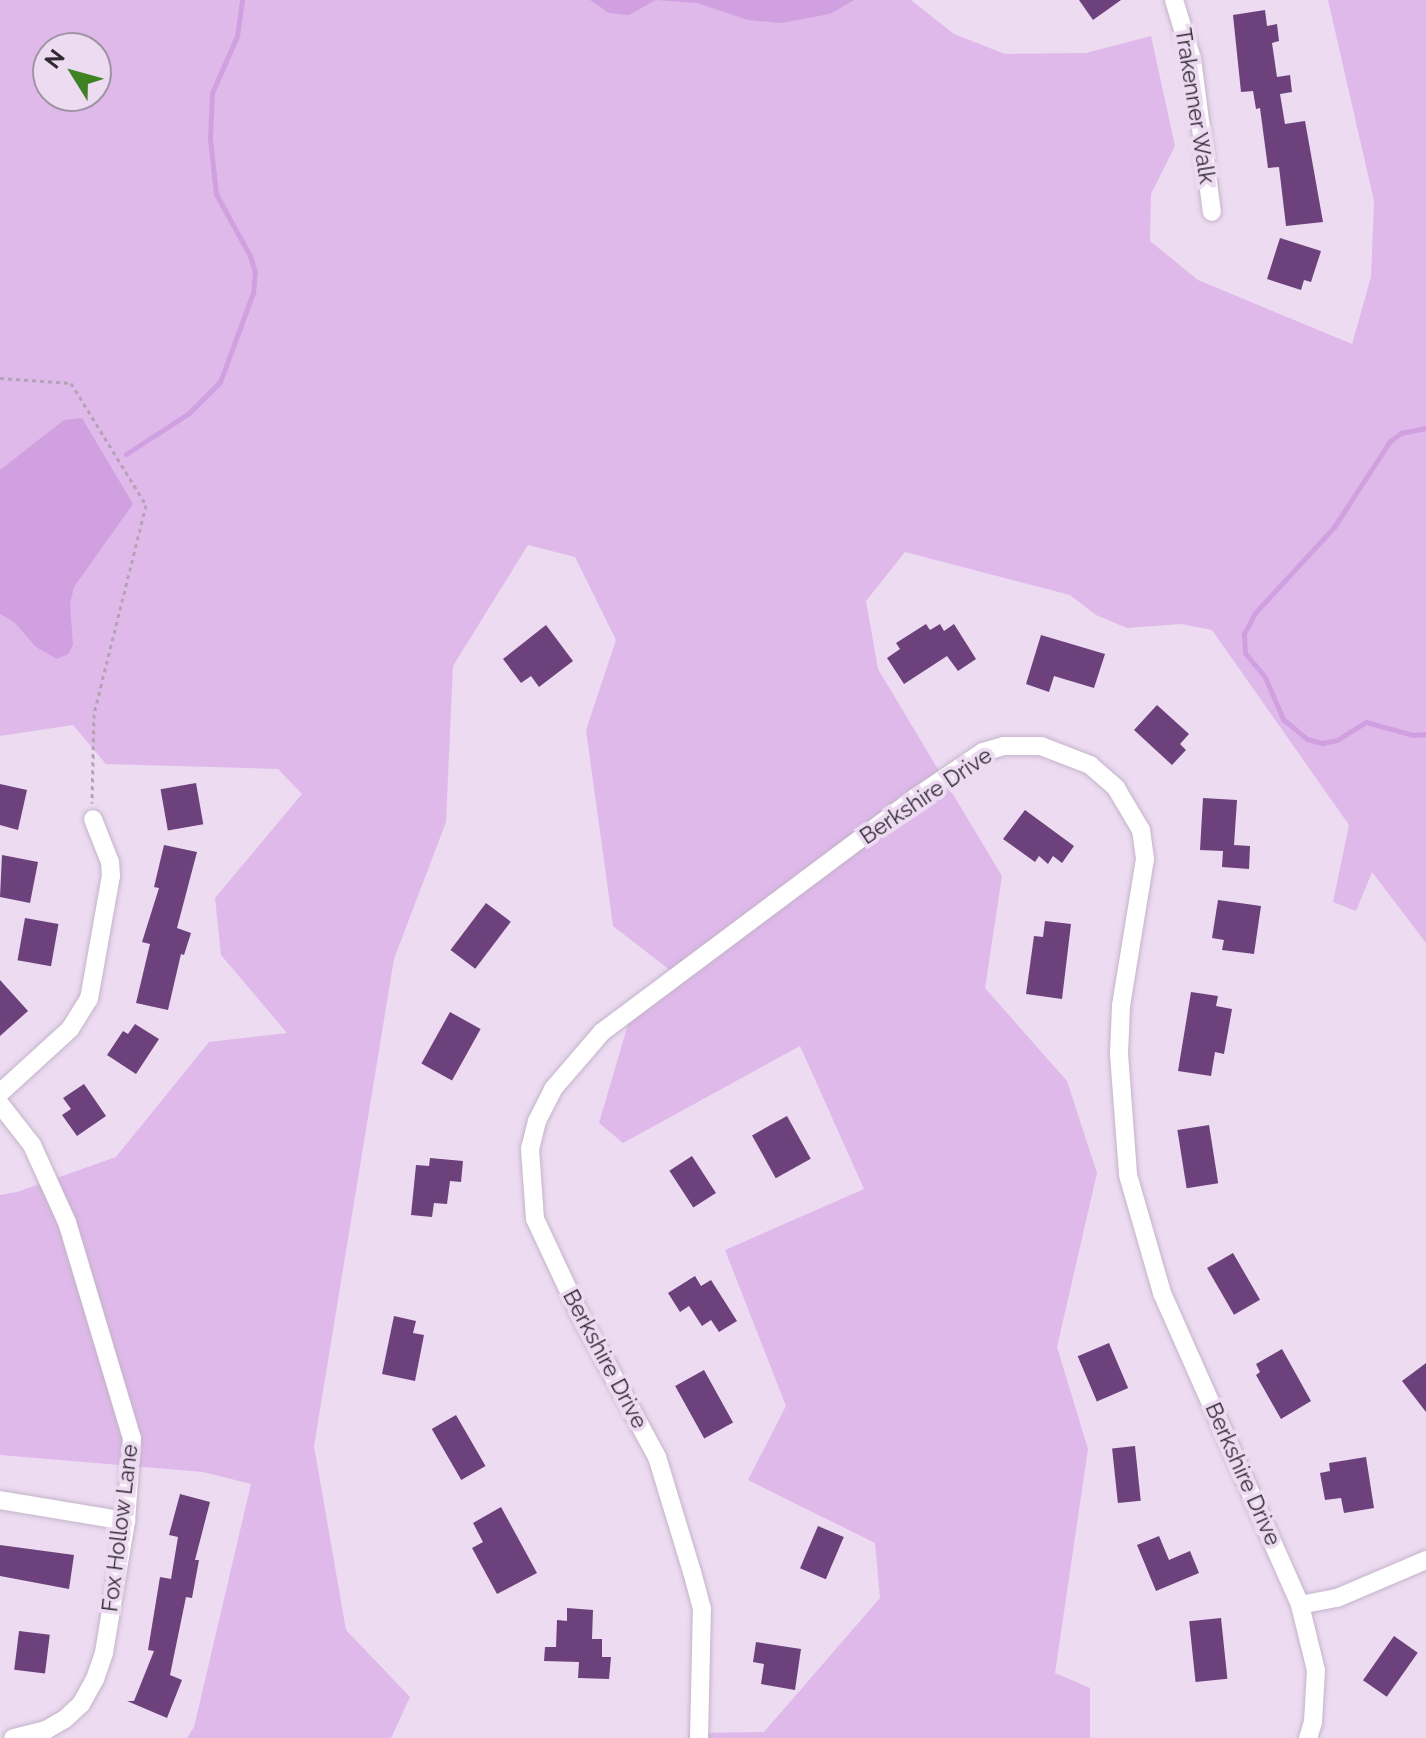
<!DOCTYPE html>
<html>
<head>
<meta charset="utf-8">
<style>
  body { margin:0 }
  #map { position:relative; width:1426px; height:1738px; overflow:hidden; background:#ecdbf1; font-family:Raleway,sans-serif }
  div>[style] { position:absolute }
  .green>* { inset:0; background:#dfb9ea }
  .water>* { inset:0; background:#d1a0e1 }
  .stream>* { height:5px; margin:-2.5px; padding:0 2.5px; transform-origin:2.5px; border-radius:2.5px; background:#d1a0e1 }
  .building>* { inset:0; background:#6d417b; transform-origin:0 0 }
  .path>* { height:3px; margin-top:-1.5px; transform-origin:0; background:repeating-linear-gradient(90deg,#b2a4b6 0 4px,transparent 0 8px) }
  .roads { filter:drop-shadow(0 0 2px #c4b4c9) drop-shadow(0 0 2px #c4b4c9) }
  .minor>* { height:18px; margin:-9px; padding:0 9px; transform-origin:9px; border-radius:9px; background:#fff }
  span { translate:-50% -50%; white-space:nowrap; text-align:center; line-height:1.15; -webkit-text-stroke:8px #ecdbf1; paint-order:stroke }
  .street-label { font-size:22px; color:#2f2931 }
  .north { position:absolute; left:32px; top:32px; width:80px; height:80px; box-sizing:border-box; background:#ecdbf1; border:2px solid #a094a4; border-radius:50%; rotate:307deg; font-size:22px; font-weight:700; line-height:32px; text-align:center; color:#2f2931 }
  .north::after { content:''; display:block; margin:auto; width:28px; height:36px; background:#3f8123; clip-path:polygon(50% 0,100% 100%,50% 72%,0 100%) }
</style>
</head>
<body>
<div id="map">
  <div class="green">
    <div style="clip-path:polygon(evenodd,0 0,911px 0,954px 34px,1005px 54px,1086px 53px,1151px 36px,1175px 146px,1151px 194px,1150px 241px,1198px 280px,1352px 344px,1371px 277px,1374px 201px,1328px 0,1426px 0,1426px 943px,1372px 872px,1356px 911px,1333px 902px,1349px 825px,1212px 630px,1181px 624px,1127px 628px,1096px 615px,1070px 595px,905px 552px,866px 601px,878px 669px,1002px 876px,985px 988px,1067px 1081px,1097px 1173px,1057px 1347px,1088px 1449px,1055px 1673px,1090px 1688px,1090px 1738px,688px 1738px,689px 1733px,764px 1732px,880px 1598px,875px 1543px,748px 1480px,786px 1406px,725px 1250px,864px 1189px,800px 1046px,623px 1143px,599px 1123px,634px 1004px,675px 974px,613px 926px,586px 730px,616px 640px,575px 557px,528px 545px,453px 666px,446px 822px,394px 959px,314px 1446px,346px 1630px,410px 1697px,391px 1738px,187px 1738px,194px 1727px,251px 1484px,203px 1472px,0 1455px,0 1195px,17px 1192px,116px 1157px,209px 1042px,287px 1033px,221px 955px,215px 898px,302px 794px,278px 769px,106px 764px,73px 725px,0 736px,0 0,48px 48px,96px 48px,96px 96px,48px 96px,48px 48px)"></div>
  </div>
  <div class="water">
    <div style="clip-path:polygon(590px 0,854px 0,830px 14px,781px 23px,748px 20px,697px 3px,656px 0,629px 15px,609px 13px)"></div>
    <div style="clip-path:polygon(82px 418px,133px 504px,74px 587px,70px 604px,73px 645px,68px 654px,57px 659px,36px 647px,14px 622px,0 614px,0 470px,64px 420px)"></div>
  </div>
  <div class="stream">
    <div style="left:1426px;top:428px;width:25px;rotate:169deg"></div>
    <div style="left:1401px;top:433px;width:14px;rotate:144deg"></div>
    <div style="left:1390px;top:441px;width:103px;rotate:123.1deg"></div>
    <div style="left:1334px;top:527px;width:117px;rotate:132.6deg"></div>
    <div style="left:1255px;top:613px;width:24px;rotate:118deg"></div>
    <div style="left:1244px;top:634px;width:19px;rotate:87deg"></div>
    <div style="left:1245px;top:653px;width:31px;rotate:50deg"></div>
    <div style="left:1265px;top:677px;width:46px;rotate:66.8deg"></div>
    <div style="left:1283px;top:719px;width:31px;rotate:40deg"></div>
    <div style="left:1307px;top:739px;width:16px;rotate:15deg"></div>
    <div style="left:1322px;top:743px;width:15px;rotate:-11deg"></div>
    <div style="left:1337px;top:740px;width:34px;rotate:-32deg"></div>
    <div style="left:1366px;top:722px;width:49px;rotate:15.5deg"></div>
    <div style="left:1413px;top:735px;width:13px;rotate:-4deg"></div>
    <div style="left:126px;top:454px;width:75px;rotate:-33.1deg"></div>
    <div style="left:189px;top:413px;width:44px;rotate:-45deg"></div>
    <div style="left:220px;top:382px;width:95px;rotate:-69.7deg"></div>
    <div style="left:253px;top:293px;width:21px;rotate:-85deg"></div>
    <div style="left:255px;top:272px;width:17px;rotate:-107deg"></div>
    <div style="left:250px;top:256px;width:71px;rotate:-118.7deg"></div>
    <div style="left:216px;top:194px;width:55px;rotate:-96.2deg"></div>
    <div style="left:210px;top:139px;width:46px;rotate:-87.5deg"></div>
    <div style="left:212px;top:93px;width:62px;rotate:-66.3deg"></div>
    <div style="left:237px;top:36px;width:36px;rotate:-82deg"></div>
  </div>
  <div class="building">
    <div style="clip-path:polygon(1079px 0,1121px 0,1093px 20px)"></div>
    <div style="clip-path:polygon(1265px 10px,1267px 26px,1277px 24px,1279px 41px,1272px 43px,1277px 77px,1290px 75px,1292px 92px,1280px 94px,1285px 124px,1305px 121px,1323px 222px,1286px 226px,1279px 167px,1268px 168px,1260px 108px,1256px 109px,1253px 91px,1241px 92px,1233px 15px)"></div>
    <div style="clip-path:polygon(1280px 238px,1321px 251px,1311px 282px,1304px 280px,1301px 290px,1267px 279px)"></div>
    <div style="clip-path:polygon(926px 624px,930px 630px,940px 624px,944px 631px,954px 624px,976px 659px,958px 671px,947px 656px,904px 684px,887px 658px,900px 649px,896px 643px)"></div>
    <div style="clip-path:polygon(546px 625px,573px 661px,539px 687px,531px 676px,521px 683px,503px 659px)"></div>
    <div style="clip-path:polygon(1041px 635px,1105px 654px,1094px 688px,1054px 676px,1049px 692px,1026px 684px)"></div>
    <div style="clip-path:polygon(1157px 705px,1189px 734px,1180px 744px,1186px 750px,1172px 765px,1134px 730px)"></div>
    <div style="left:196px;top:783px;width:42px;height:36px;rotate:80deg"></div>
    <div style="clip-path:polygon(0 784px,27px 790px,18px 830px,0 825px)"></div>
    <div style="clip-path:polygon(1203px 798px,1237px 800px,1234px 845px,1250px 846px,1249px 869px,1222px 867px,1223px 851px,1200px 850px)"></div>
    <div style="clip-path:polygon(1025px 810px,1074px 846px,1062px 863px,1053px 856px,1048px 864px,1039px 856px,1035px 862px,1003px 839px)"></div>
    <div style="clip-path:polygon(164px 845px,197px 852px,177px 928px,191px 933px,184px 955px,181px 954px,168px 1010px,136px 1003px,150px 944px,142px 942px,159px 888px,154px 887px)"></div>
    <div style="clip-path:polygon(2px 855px,38px 862px,30px 903px,0 897px)"></div>
    <div style="clip-path:polygon(1218px 900px,1261px 906px,1254px 954px,1222px 950px,1224px 940px,1212px 938px)"></div>
    <div style="left:486px;top:903px;width:31px;height:59px;rotate:37deg"></div>
    <div style="left:25px;top:918px;width:34px;height:43px;rotate:10deg"></div>
    <div style="clip-path:polygon(1045px 921px,1071px 924px,1062px 999px,1026px 994px,1034px 936px,1043px 937px)"></div>
    <div style="clip-path:polygon(0 980px,28px 1011px,0 1036px)"></div>
    <div style="clip-path:polygon(1191px 992px,1218px 996px,1216px 1006px,1232px 1009px,1224px 1054px,1215px 1052px,1211px 1076px,1178px 1071px)"></div>
    <div style="left:450px;top:1012px;width:35px;height:59px;rotate:29deg"></div>
    <div style="clip-path:polygon(135px 1024px,159px 1039px,136px 1074px,107px 1055px,123px 1031px,128px 1034px)"></div>
    <div style="clip-path:polygon(84px 1084px,106px 1116px,77px 1136px,62px 1115px,71px 1109px,63px 1098px)"></div>
    <div style="left:787px;top:1116px;width:49px;height:40px;rotate:61deg"></div>
    <div style="left:1209px;top:1125px;width:59px;height:32px;rotate:81deg"></div>
    <div style="left:692px;top:1156px;width:44px;height:27px;rotate:57deg"></div>
    <div style="clip-path:polygon(430px 1158px,463px 1161px,461px 1182px,450px 1181px,447px 1204px,434px 1203px,432px 1217px,411px 1215px,416px 1165px,429px 1166px)"></div>
    <div style="left:1233px;top:1253px;width:54px;height:30px;rotate:60deg"></div>
    <div style="clip-path:polygon(695px 1276px,701px 1286px,711px 1280px,737px 1321px,719px 1332px,711px 1320px,702px 1326px,689px 1306px,680px 1312px,668px 1293px)"></div>
    <div style="clip-path:polygon(394px 1316px,416px 1321px,413px 1333px,424px 1335px,415px 1381px,382px 1374px)"></div>
    <div style="left:1109px;top:1343px;width:49px;height:34px;rotate:67deg"></div>
    <div style="clip-path:polygon(1282px 1349px,1311px 1401px,1281px 1419px,1256px 1375px,1260px 1372px,1256px 1364px)"></div>
    <div style="clip-path:polygon(1426px 1363px,1426px 1412px,1402px 1381px)"></div>
    <div style="left:704px;top:1370px;width:60px;height:33px;rotate:61deg"></div>
    <div style="left:456px;top:1415px;width:59px;height:28px;rotate:60deg"></div>
    <div style="left:1135px;top:1446px;width:55px;height:23px;rotate:84deg"></div>
    <div style="clip-path:polygon(1366px 1457px,1374px 1508px,1344px 1513px,1341px 1498px,1325px 1500px,1320px 1473px,1330px 1471px,1329px 1463px)"></div>
    <div style="clip-path:polygon(180px 1494px,210px 1502px,195px 1560px,199px 1560px,192px 1598px,186px 1597px,170px 1675px,182px 1680px,167px 1718px,127px 1701px,134px 1701px,154px 1651px,148px 1650px,160px 1577px,171px 1579px,178px 1537px,169px 1535px)"></div>
    <div style="clip-path:polygon(501px 1507px,537px 1573px,497px 1594px,472px 1548px,483px 1542px,473px 1523px)"></div>
    <div style="left:818px;top:1526px;width:28px;height:46px;rotate:23deg"></div>
    <div style="clip-path:polygon(1159px 1536px,1169px 1560px,1190px 1551px,1199px 1573px,1156px 1591px,1137px 1545px)"></div>
    <div style="clip-path:polygon(0 1545px,74px 1555px,69px 1589px,0 1576px)"></div>
    <div style="clip-path:polygon(567px 1608px,593px 1610px,592px 1639px,602px 1639px,602px 1657px,611px 1657px,609px 1679px,578px 1678px,579px 1662px,544px 1661px,545px 1647px,556px 1647px,557px 1620px,567px 1621px)"></div>
    <div style="left:1221px;top:1618px;width:61px;height:32px;rotate:84deg"></div>
    <div style="left:19px;top:1631px;width:31px;height:39px;rotate:7deg"></div>
    <div style="left:1394px;top:1636px;width:29px;height:54px;rotate:35deg"></div>
    <div style="clip-path:polygon(756px 1642px,801px 1649px,795px 1690px,761px 1684px,764px 1664px,753px 1662px)"></div>
  </div>
  <div class="path">
    <div style="left:0;top:378px;width:71px;rotate:4deg"></div>
    <div style="left:71px;top:383px;width:143px;rotate:58.4deg"></div>
    <div style="left:146px;top:505px;width:215px;rotate:104deg"></div>
    <div style="left:94px;top:714px;width:89px;rotate:91.3deg"></div>
  </div>
  <div class="roads">
    <div class="minor">
      <div style="left:1174px;top:0;width:62px;rotate:73deg"></div>
      <div style="left:1192px;top:59px;width:154px;rotate:82.6deg"></div>
      <div style="left:0;top:1093px;width:95px;rotate:-42.4deg"></div>
      <div style="left:70px;top:1029px;width:36px;rotate:-58deg"></div>
      <div style="left:89px;top:999px;width:125px;rotate:-79.9deg"></div>
      <div style="left:111px;top:876px;width:14px;rotate:-94deg"></div>
      <div style="left:110px;top:862px;width:46px;rotate:-111.6deg"></div>
      <div style="left:0;top:1104px;width:52px;rotate:52deg"></div>
      <div style="left:32px;top:1145px;width:85px;rotate:65.6deg"></div>
      <div style="left:67px;top:1222px;width:226px;rotate:73.3deg"></div>
      <div style="left:132px;top:1438px;width:83px;rotate:94.1deg"></div>
      <div style="left:126px;top:1521px;width:134px;rotate:99.5deg"></div>
      <div style="left:104px;top:1653px;width:28px;rotate:109deg"></div>
      <div style="left:95px;top:1679px;width:29px;rotate:119deg"></div>
      <div style="left:81px;top:1704px;width:22px;rotate:137deg"></div>
      <div style="left:65px;top:1719px;width:22px;rotate:150deg"></div>
      <div style="left:46px;top:1730px;width:34px;rotate:166deg"></div>
      <div style="left:0;top:1500px;width:128px;rotate:9.5deg"></div>
      <div style="left:1300px;top:1605px;width:38px;rotate:-11deg"></div>
      <div style="left:1337px;top:1598px;width:97px;rotate:-23.1deg"></div>
      <div style="left:699px;top:1738px;width:129px;rotate:-88.7deg"></div>
      <div style="left:702px;top:1609px;width:38px;rotate:-105deg"></div>
      <div style="left:692px;top:1572px;width:120px;rotate:-106.9deg"></div>
      <div style="left:657px;top:1457px;width:159px;rotate:-118.5deg"></div>
      <div style="left:581px;top:1317px;width:108px;rotate:-115.1deg"></div>
      <div style="left:535px;top:1219px;width:70px;rotate:-94.1deg"></div>
      <div style="left:530px;top:1149px;width:29px;rotate:-76deg"></div>
      <div style="left:537px;top:1121px;width:36px;rotate:-63deg"></div>
      <div style="left:553px;top:1089px;width:75px;rotate:-49.3deg"></div>
      <div style="left:602px;top:1032px;width:391px;rotate:-36.8deg"></div>
      <div style="left:915px;top:798px;width:82px;rotate:-34.1deg"></div>
      <div style="left:983px;top:752px;width:22px;rotate:-16deg"></div>
      <div style="left:1004px;top:746px;width:37px"></div>
      <div style="left:1041px;top:746px;width:53px;rotate:21.2deg"></div>
      <div style="left:1090px;top:765px;width:35px;rotate:41deg"></div>
      <div style="left:1116px;top:788px;width:49px;rotate:59.2deg"></div>
      <div style="left:1141px;top:830px;width:29px;rotate:82deg"></div>
      <div style="left:1145px;top:859px;width:149px;rotate:99.3deg"></div>
      <div style="left:1121px;top:1006px;width:48px;rotate:92.4deg"></div>
      <div style="left:1119px;top:1054px;width:121px;rotate:85.7deg"></div>
      <div style="left:1128px;top:1175px;width:123px;rotate:73.9deg"></div>
      <div style="left:1162px;top:1293px;width:341px;rotate:66.1deg"></div>
      <div style="left:1300px;top:1605px;width:67px;rotate:76.2deg"></div>
      <div style="left:1316px;top:1670px;width:52px;rotate:93.3deg"></div>
      <div style="left:1313px;top:1722px;width:17px;rotate:107deg"></div>
    </div>
  </div>
  <div class="street-label">
    <span style="left:1195px;top:106px;rotate:81deg">Trakenner Walk</span>
    <span style="left:926px;top:796px;rotate:-34deg">Berkshire Drive</span>
    <span style="left:605px;top:1359px;rotate:62deg">Berkshire Drive</span>
    <span style="left:1243px;top:1474px;rotate:66deg">Berkshire Drive</span>
    <span style="left:120px;top:1528px;rotate:-83deg">Fox Hollow Lane</span>
  </div>
  <div class="north">N</div>
</div>
</body>
</html>
